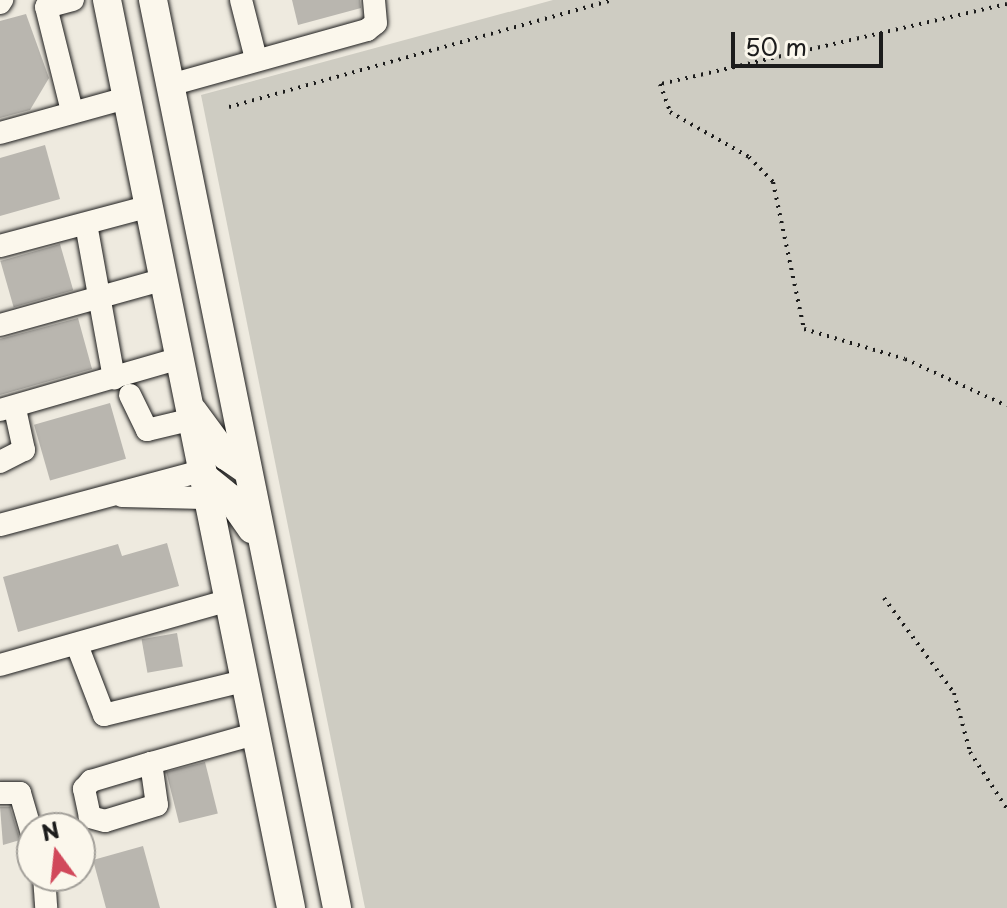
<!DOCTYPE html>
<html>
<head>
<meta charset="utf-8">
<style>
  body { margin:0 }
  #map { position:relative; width:1007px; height:908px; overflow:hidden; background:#eeeadf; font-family:"Playpen Sans",sans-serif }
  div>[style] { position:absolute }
  .green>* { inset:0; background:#ceccc2 }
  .building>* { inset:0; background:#b9b6af; transform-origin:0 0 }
  .path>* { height:4px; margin-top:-2px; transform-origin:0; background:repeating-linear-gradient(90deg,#1c1c1c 0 2px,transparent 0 8px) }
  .roads { filter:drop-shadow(0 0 2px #1c1c1c) drop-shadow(0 0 2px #1c1c1c) }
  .minor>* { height:22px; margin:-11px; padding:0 11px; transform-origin:11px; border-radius:11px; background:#fbf7ec }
  .major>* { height:28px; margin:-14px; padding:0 14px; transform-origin:14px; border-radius:14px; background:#fbf7ec }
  span { translate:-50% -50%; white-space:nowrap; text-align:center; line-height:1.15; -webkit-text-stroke:8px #fbf7ec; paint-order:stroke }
  .north { position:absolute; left:16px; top:812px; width:80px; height:80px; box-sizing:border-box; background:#fbf7ec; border:2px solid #a29f99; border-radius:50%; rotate:345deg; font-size:22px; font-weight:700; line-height:32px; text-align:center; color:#1c1c1c }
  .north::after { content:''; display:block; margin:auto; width:28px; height:36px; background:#d1495b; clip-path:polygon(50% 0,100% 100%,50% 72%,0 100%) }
  .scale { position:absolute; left:731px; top:32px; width:152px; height:36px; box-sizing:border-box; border:4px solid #1c1c1c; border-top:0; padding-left:10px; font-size:24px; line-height:28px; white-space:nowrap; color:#1c1c1c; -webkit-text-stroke:6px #fbf7ec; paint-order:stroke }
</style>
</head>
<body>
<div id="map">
  <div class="green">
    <div style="clip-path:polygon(553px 0,1007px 0,1007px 908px,365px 908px,201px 95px)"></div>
  </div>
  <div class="building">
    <div style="clip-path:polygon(292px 0,360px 0,361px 8px,298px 25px)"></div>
    <div style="clip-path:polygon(26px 14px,49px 78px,30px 110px,0 118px,0 21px)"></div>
    <div style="clip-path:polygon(45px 145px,60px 199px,0 216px,0 158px)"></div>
    <div style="left:60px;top:244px;width:48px;height:62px;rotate:74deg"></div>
    <div style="clip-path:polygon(78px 318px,92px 369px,0 395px,0 339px)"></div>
    <div style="left:110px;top:403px;width:58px;height:79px;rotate:74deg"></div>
    <div style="clip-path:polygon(167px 543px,179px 586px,18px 632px,3px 577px,118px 544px,122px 556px)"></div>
    <div style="left:177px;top:633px;width:34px;height:36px;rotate:80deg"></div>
    <div style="left:205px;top:762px;width:53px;height:40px;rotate:76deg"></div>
    <div style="clip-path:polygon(0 807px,10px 807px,20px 840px,3px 845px)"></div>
    <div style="clip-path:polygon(143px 846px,160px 908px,106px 908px,93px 860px)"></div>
  </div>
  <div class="path">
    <div style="left:1007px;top:4px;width:356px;rotate:167deg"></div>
    <div style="left:660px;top:84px;width:30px;rotate:70deg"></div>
    <div style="left:670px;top:112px;width:91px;rotate:29.7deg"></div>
    <div style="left:749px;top:157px;width:35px;rotate:46deg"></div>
    <div style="left:773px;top:182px;width:150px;rotate:78.1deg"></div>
    <div style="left:804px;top:329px;width:105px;rotate:16.5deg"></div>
    <div style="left:905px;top:359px;width:112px;rotate:24.7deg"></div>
    <div style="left:229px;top:107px;width:399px;rotate:-15.6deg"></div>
    <div style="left:884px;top:598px;width:118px;rotate:53.6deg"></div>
    <div style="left:954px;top:693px;width:61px;rotate:74.8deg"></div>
    <div style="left:970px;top:752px;width:68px;rotate:57deg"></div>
  </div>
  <div class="roads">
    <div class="minor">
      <div style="left:241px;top:0;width:61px;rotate:75.7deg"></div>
      <div style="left:0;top:3px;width:4px;rotate:-56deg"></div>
      <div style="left:170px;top:85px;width:205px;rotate:-15.6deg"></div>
      <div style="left:367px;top:30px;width:11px;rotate:-38deg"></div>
      <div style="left:376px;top:23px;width:23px;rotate:-95deg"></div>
      <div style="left:72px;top:111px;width:107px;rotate:-104deg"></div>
      <div style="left:46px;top:7px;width:28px;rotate:-15deg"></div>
      <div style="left:0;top:133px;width:131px;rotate:-15.5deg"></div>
      <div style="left:86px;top:224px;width:157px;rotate:79.7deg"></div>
      <div style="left:0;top:246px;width:152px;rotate:-14.9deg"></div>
      <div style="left:0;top:325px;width:167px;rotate:-15.6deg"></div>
      <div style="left:130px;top:395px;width:39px;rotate:64deg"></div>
      <div style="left:147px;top:430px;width:43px;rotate:-13.4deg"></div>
      <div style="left:0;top:410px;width:184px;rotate:-16.1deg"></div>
      <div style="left:0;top:462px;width:27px;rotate:-27deg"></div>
      <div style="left:24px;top:450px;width:42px;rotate:-102.4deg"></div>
      <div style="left:122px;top:496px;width:82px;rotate:1.4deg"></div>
      <div style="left:0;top:525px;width:205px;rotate:-15deg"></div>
      <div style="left:77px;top:645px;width:75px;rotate:68.9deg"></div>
      <div style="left:104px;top:715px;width:143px;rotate:-13.7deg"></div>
      <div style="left:0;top:665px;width:235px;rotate:-15.8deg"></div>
      <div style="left:151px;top:763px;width:42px;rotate:81.9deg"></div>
      <div style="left:157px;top:805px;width:54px;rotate:162.9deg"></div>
      <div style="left:105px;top:821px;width:16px;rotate:-165deg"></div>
      <div style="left:90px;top:817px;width:29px;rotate:-102deg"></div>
      <div style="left:84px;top:789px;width:11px;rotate:-49deg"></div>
      <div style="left:91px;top:781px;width:63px;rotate:-16.7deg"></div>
      <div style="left:151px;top:763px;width:107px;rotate:-15.7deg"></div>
      <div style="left:0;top:793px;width:20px"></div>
      <div style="left:20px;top:793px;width:43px;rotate:73.7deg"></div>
      <div style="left:44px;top:876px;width:32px;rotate:86deg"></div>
    </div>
    <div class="major">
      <div style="left:107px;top:0;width:926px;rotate:78.54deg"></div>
      <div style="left:153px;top:0;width:926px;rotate:78.54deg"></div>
      <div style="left:193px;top:411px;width:56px;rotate:53.7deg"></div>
      <div style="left:226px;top:456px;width:22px;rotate:34deg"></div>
      <div style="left:198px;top:472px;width:41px;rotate:39.1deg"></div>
      <div style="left:230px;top:498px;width:38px;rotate:55deg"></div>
    </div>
  </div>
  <div class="north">N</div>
  <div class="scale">50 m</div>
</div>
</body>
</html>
